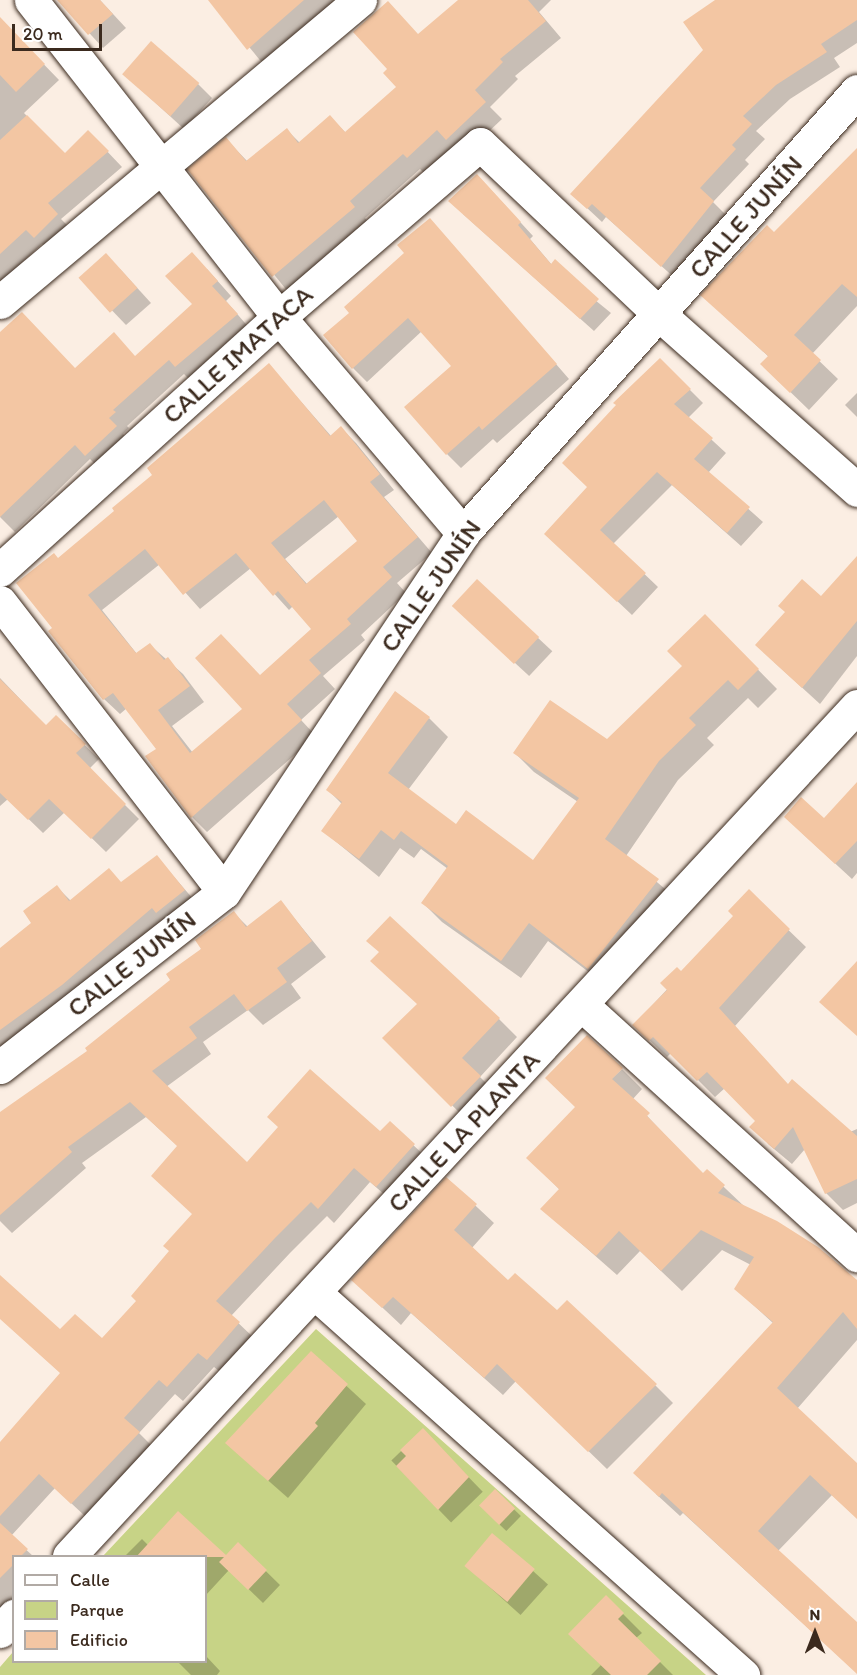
<!DOCTYPE html>
<html>
<head>
<meta charset="utf-8">
<style>
  body { margin:0 }
  #map { position:relative; width:857px; height:1675px; overflow:hidden; background:#fbeee3; font-family:Itim,sans-serif }
  div>[style] { position:absolute }
  .green>* { inset:0; background:#c7d386 }
  .shadow>* { inset:0; background:#0003; transform-origin:0 0 }
  .building>* { inset:0; background:#f3c6a3; transform-origin:0 0 }
  .roads { filter:drop-shadow(0 0 2px #3b2a1e) drop-shadow(0 0 2px #3b2a1e) }
  .minor>* { height:33px; margin:-16.5px; padding:0 16.5px; transform-origin:16.5px; border-radius:16.5px; background:#fff }
  span { translate:-50% -50%; white-space:nowrap; text-align:center; line-height:1.15; -webkit-text-stroke:4.5px #fff; paint-order:stroke }
  .street-label { font-size:26px; color:#3b2a1e }
  .legend { position:absolute; left:12px; top:1555px; width:195px; height:108px; box-sizing:border-box; background:#fff; border:2px solid #b1aaa5; margin:0; padding:8px 10px; list-style:none; font-size:18px; color:#3b2a1e }
  .legend li { display:flex; align-items:center; gap:12px; height:30px }
  .legend b { width:30px; border:2px solid #b1aaa5 }
  .north { position:absolute; left:785px; top:1603px; width:60px; height:60px; -webkit-text-stroke:4px #fff; paint-order:stroke; rotate:0deg; font-size:16px; font-weight:700; line-height:24px; text-align:center; color:#3b2a1e }
  .north::after { content:''; display:block; margin:auto; width:21px; height:27px; background:#3b2a1e; clip-path:polygon(50% 0,100% 100%,50% 72%,0 100%) }
  .scale { position:absolute; left:12px; top:24px; width:90px; height:27px; box-sizing:border-box; border:3px solid #3b2a1e; border-top:0; padding-left:8px; font-size:18px; line-height:21px; white-space:nowrap; color:#3b2a1e; -webkit-text-stroke:4px #fff; paint-order:stroke }
</style>
</head>
<body>
<div id="map">
  <div class="green">
    <div style="clip-path:polygon(316px 1329px,706px 1675px,0 1675px,0 1667px,13px 1652px,14px 1662px,206px 1662px,206px 1556px,103px 1556px)"></div>
  </div>
  <div class="shadow">
    <div style="clip-path:polygon(59px 0,100px 0,126px 28px,103px 48px)"></div>
    <div style="clip-path:polygon(210px 0,342px 0,264px 65px)"></div>
    <div style="clip-path:polygon(461px 0,551px 0,539px 12px,561px 38px,515px 76px,518px 79px,490px 107px,502px 119px,464px 155px,424px 173px,420px 169px,365px 218px,370px 224px,289px 293px,189px 170px,226px 139px,248px 162px,287px 130px,300px 143px,330px 117px,346px 133px,398px 87px,418px 35px)"></div>
    <div style="clip-path:polygon(718px 0,857px 0,857px 43px,834px 58px,840px 67px,790px 99px,756px 131px,765px 139px,745px 160px,749px 164px,713px 202px,727px 216px,676px 279px,606px 217px,602px 222px,586px 207px,705px 50px)"></div>
    <div style="clip-path:polygon(0 19px,59px 80px,24px 113px,65px 155px,103px 147px,122px 167px,61px 219px,72px 230px,50px 252px,42px 244px,0 283px)"></div>
    <div style="clip-path:polygon(124px 74px,198px 84px,212px 98px,184px 129px)"></div>
    <div style="clip-path:polygon(857px 152px,857px 306px,812px 354px,838px 379px,809px 410px,780px 382px,769px 357px,721px 313px,774px 234px)"></div>
    <div style="clip-path:polygon(490px 189px,533px 236px,530px 239px,552px 265px,611px 313px,594px 331px,463px 214px)"></div>
    <div style="clip-path:polygon(443px 234px,569px 379px,497px 443px,493px 439px,461px 468px,447px 454px,453px 366px,422px 331px,367px 382px,353px 368px,351px 313px,406px 253px)"></div>
    <div style="clip-path:polygon(120px 269px,151px 303px,126px 325px,80px 277px)"></div>
    <div style="clip-path:polygon(207px 269px,231px 296px,226px 301px,251px 330px,191px 381px,184px 374px,127px 426px,129px 428px,123px 434px,131px 442px,100px 469px,90px 459px,15px 532px,0 517px,0 334px,75px 369px,136px 357px,194px 304px)"></div>
    <div style="clip-path:polygon(660px 360px,703px 403px,688px 418px,726px 453px,708px 473px,763px 522px,741px 546px,672px 485px,613px 544px,658px 587px,632px 615px,560px 547px)"></div>
    <div style="clip-path:polygon(evenodd,269px 365px,331px 436px,341px 428px,356px 443px,394px 490px,384px 497px,432px 553px,397px 583px,406px 593px,361px 635px,365px 640px,323px 676px,335px 689px,301px 720px,316px 736px,207px 832px,192px 817px,158px 749px,127px 708px,120px 714px,104px 699px,54px 628px,58px 559px,116px 511px,269px 365px,339px 516px,359px 541px,308px 585px,285px 559px,339px 516px,269px 365px,160px 564px,200px 609px,251px 568px,289px 610px,293px 606px,313px 629px,260px 677px,244px 709px,193px 753px,172px 726px,204px 702px,183px 674px,150px 645px,137px 654px,102px 610px,160px 564px)"></div>
    <div style="clip-path:polygon(857px 393px,857px 417px,845px 405px)"></div>
    <div style="clip-path:polygon(857px 558px,857px 656px,820px 704px,774px 662px)"></div>
    <div style="left:477px;top:581px;width:103px;height:34px;rotate:43deg"></div>
    <div style="clip-path:polygon(705px 616px,777px 689px,758px 708px,748px 698px,707px 738px,714px 745px,678px 780px,626px 856px,677px 899px,607px 986px,548px 941px,521px 978px,442px 922px,423px 903px,448px 869px,421px 849px,414px 858px,400px 848px,379px 877px,323px 831px,342px 804px,328px 790px,429px 718px,448px 737px,408px 790px,457px 826px,533px 862px,578px 802px,534px 772px,515px 753px,607px 741px,685px 666px)"></div>
    <div style="clip-path:polygon(0 678px,46px 726px,56px 717px,99px 759px,89px 769px,139px 819px,106px 852px,65px 812px,43px 833px,8px 799px,0 806px)"></div>
    <div style="clip-path:polygon(857px 788px,857px 873px,852px 879px,802px 833px,824px 820px)"></div>
    <div style="clip-path:polygon(157px 857px,200px 907px,0 1060px,0 950px,33px 923px,57px 887px,71px 901px,122px 883px)"></div>
    <div style="clip-path:polygon(749px 892px,806px 947px,735px 1026px,788px 1086px,850px 1132px,857px 1129px,857px 1203px,843px 1210px,826px 1193px,805px 1149px,792px 1164px,768px 1144px,757px 1121px,725px 1088px,715px 1097px,671px 1053px,667px 1057px,634px 1025px,735px 916px)"></div>
    <div style="clip-path:polygon(281px 902px,326px 957px,291px 984px,301px 998px,263px 1025px,248px 1010px,203px 1042px,211px 1054px,166px 1087px,247px 1165px,381px 1133px,390px 1123px,429px 1160px,392px 1201px,370px 1182px,334px 1223px,327px 1216px,290px 1253px,231px 1316px,254px 1338px,223px 1374px,214px 1367px,183px 1401px,175px 1394px,139px 1433px,154px 1448px,87px 1518px,55px 1488px,11px 1536px,33px 1556px,14px 1556px,14px 1621px,0 1621px,0 1444px,62px 1374px,0 1318px,0 1291px,60px 1331px,103px 1341px,138px 1301px,193px 1214px,179px 1147px,146px 1117px,82px 1163px,86px 1168px,12px 1233px,0 1221px,0 1114px,90px 1051px,172px 981px,234px 913px,248px 927px)"></div>
    <div style="clip-path:polygon(418px 1005px,499px 1019px,517px 1037px,480px 1077px,498px 1095px,471px 1124px,384px 1038px)"></div>
    <div style="clip-path:polygon(622px 1069px,642px 1089px,632px 1100px,703px 1175px,707px 1171px,745px 1207px,857px 1282px,857px 1340px,797px 1409px,857px 1465px,857px 1518px,832px 1495px,778px 1551px,857px 1624px,857px 1673px,683px 1513px,680px 1516px,656px 1494px,773px 1323px,736px 1289px,751px 1265px,722px 1250px,682px 1291px,640px 1251px,617px 1275px,542px 1209px,560px 1190px,528px 1157px)"></div>
    <div style="clip-path:polygon(447px 1179px,494px 1223px,471px 1249px,508px 1283px,557px 1312px,655px 1385px,673px 1403px,607px 1469px,516px 1381px,503px 1395px,411px 1313px,401px 1325px,353px 1280px)"></div>
    <div style="clip-path:polygon(312px 1354px,366px 1404px,288px 1498px,246px 1461px)"></div>
    <div style="left:423px;top:1430px;width:86px;height:44px;rotate:46deg"></div>
    <div style="left:495px;top:1491px;width:36px;height:21px;rotate:44deg"></div>
    <div style="left:493px;top:1535px;width:74px;height:41px;rotate:42deg"></div>
    <div style="clip-path:polygon(142px 1539px,148px 1545px,226px 1557px,238px 1544px,280px 1585px,263px 1603px,229px 1570px,206px 1595px,206px 1556px,125px 1556px)"></div>
    <div style="clip-path:polygon(623px 1614px,642px 1633px,636px 1638px,673px 1675px,591px 1675px,601px 1665px,570px 1634px)"></div>
    <div style="clip-path:polygon(206px 1656px,220px 1671px,217px 1675px,191px 1675px,178px 1662px,206px 1662px)"></div>
  </div>
  <div class="building">
    <div style="clip-path:polygon(57px 0,100px 0,113px 14px,88px 35px)"></div>
    <div style="clip-path:polygon(208px 0,304px 0,247px 50px)"></div>
    <div style="clip-path:polygon(458px 0,528px 0,546px 21px,500px 59px,503px 62px,475px 90px,486px 102px,446px 140px,437px 130px,407px 158px,403px 154px,350px 201px,355px 207px,272px 277px,187px 169px,226px 137px,246px 161px,287px 128px,298px 143px,330px 115px,345px 132px,396px 87px,383px 73px,387px 69px,353px 32px,388px 1px,418px 34px)"></div>
    <div style="clip-path:polygon(715px 0,857px 0,857px 20px,821px 44px,827px 52px,776px 85px,743px 116px,752px 124px,732px 145px,736px 149px,700px 188px,714px 201px,661px 267px,592px 204px,587px 209px,570px 194px,703px 50px,683px 22px)"></div>
    <div style="clip-path:polygon(0 17px,45px 64px,16px 92px,0 75px)"></div>
    <div style="left:151px;top:41px;width:64px;height:44px;rotate:41deg"></div>
    <div style="clip-path:polygon(27px 115px,65px 153px,88px 130px,109px 151px,48px 203px,58px 214px,34px 238px,26px 230px,0 254px,0 140px)"></div>
    <div style="clip-path:polygon(857px 148px,857px 297px,842px 284px,794px 335px,821px 360px,790px 393px,760px 364px,768px 356px,700px 295px,767px 225px,774px 232px)"></div>
    <div style="clip-path:polygon(477px 174px,521px 222px,518px 225px,551px 264px,555px 259px,599px 299px,580px 319px,448px 201px)"></div>
    <div style="clip-path:polygon(430px 218px,557px 364px,482px 430px,479px 426px,446px 455px,404px 407px,451px 366px,408px 318px,352px 369px,323px 335px,349px 313px,344px 307px,404px 253px,397px 245px)"></div>
    <div style="clip-path:polygon(192px 252px,218px 281px,212px 286px,238px 314px,175px 367px,169px 360px,113px 410px,116px 412px,109px 418px,117px 426px,85px 456px,75px 445px,0 517px,0 332px,22px 312px,75px 368px,114px 332px,135px 356px,192px 304px,165px 276px)"></div>
    <div style="left:106px;top:253px;width:47px;height:37px;rotate:48deg"></div>
    <div style="clip-path:polygon(660px 358px,691px 389px,674px 404px,713px 438px,694px 459px,750px 507px,727px 533px,657px 472px,600px 530px,646px 573px,617px 602px,544px 534px,587px 487px,562px 463px,616px 405px,613px 403px)"></div>
    <div style="clip-path:polygon(evenodd,269px 363px,330px 436px,341px 426px,380px 474px,370px 482px,418px 537px,383px 567px,392px 577px,347px 619px,351px 624px,309px 660px,321px 673px,287px 704px,302px 720px,191px 818px,145px 756px,156px 749px,113px 693px,103px 700px,48px 631px,52px 628px,16px 583px,54px 553px,58px 558px,114px 511px,112px 508px,152px 475px,147px 468px,269px 363px,324px 500px,357px 541px,306px 584px,271px 543px,324px 500px,269px 363px,145px 549px,183px 595px,236px 553px,273px 596px,278px 591px,311px 629px,260px 675px,221px 634px,195px 658px,242px 709px,190px 753px,158px 710px,190px 686px,168px 657px,164px 660px,150px 643px,136px 653px,88px 595px,145px 549px)"></div>
    <div style="clip-path:polygon(857px 556px,857px 621px,802px 688px,755px 645px,785px 612px,778px 606px,802px 579px,821px 596px)"></div>
    <div style="left:477px;top:579px;width:85px;height:37px;rotate:43deg"></div>
    <div style="clip-path:polygon(705px 614px,759px 669px,738px 690px,728px 680px,689px 718px,696px 725px,659px 761px,605px 839px,659px 879px,588px 969px,529px 923px,501px 961px,421px 903px,448px 866px,401px 831px,394px 840px,381px 830px,359px 859px,321px 831px,342px 802px,326px 790px,395px 691px,430px 717px,388px 773px,456px 824px,466px 810px,533px 860px,579px 798px,513px 753px,550px 700px,607px 739px,682px 666px,667px 651px)"></div>
    <div style="clip-path:polygon(0 679px,46px 725px,56px 715px,86px 744px,76px 753px,126px 804px,91px 839px,49px 799px,28px 820px,0 793px)"></div>
    <div style="clip-path:polygon(857px 782px,857px 841px,835px 864px,784px 817px,801px 797px,824px 818px)"></div>
    <div style="clip-path:polygon(157px 855px,185px 890px,156px 913px,152px 908px,62px 985px,0 1030px,0 948px,31px 923px,23px 911px,57px 885px,69px 901px,109px 868px,121px 882px)"></div>
    <div style="clip-path:polygon(749px 889px,790px 929px,719px 1008px,788px 1084px,792px 1079px,857px 1136px,857px 1179px,825px 1194px,793px 1127px,774px 1149px,749px 1127px,755px 1121px,707px 1072px,697px 1081px,653px 1037px,649px 1041px,632px 1025px,667px 990px,660px 983px,677px 967px,681px 971px,733px 916px,728px 911px)"></div>
    <div style="clip-path:polygon(281px 900px,312px 941px,277px 968px,287px 982px,247px 1011px,234px 994px,189px 1027px,197px 1038px,152px 1071px,247px 1162px,278px 1127px,267px 1117px,310px 1069px,380px 1131px,390px 1121px,415px 1144px,376px 1187px,354px 1168px,318px 1209px,311px 1202px,275px 1238px,216px 1301px,240px 1322px,207px 1360px,198px 1353px,167px 1387px,159px 1380px,124px 1418px,140px 1432px,71px 1504px,39px 1474px,0 1516px,0 1442px,60px 1373px,0 1319px,0 1275px,60px 1329px,75px 1314px,102px 1338px,136px 1301px,131px 1296px,169px 1251px,163px 1246px,192px 1214px,151px 1176px,177px 1146px,130px 1102px,68px 1147px,72px 1152px,0 1215px,0 1112px,87px 1051px,85px 1048px,170px 980px,166px 974px,201px 949px,195px 940px,234px 911px,246px 927px)"></div>
    <div style="clip-path:polygon(390px 916px,500px 1018px,462px 1058px,481px 1076px,451px 1107px,382px 1038px,417px 1004px,370px 961px,379px 952px,366px 941px)"></div>
    <div style="clip-path:polygon(857px 961px,857px 1036px,819px 1002px)"></div>
    <div style="clip-path:polygon(587px 1035px,623px 1068px,612px 1079px,650px 1113px,647px 1116px,703px 1173px,707px 1169px,725px 1185px,718px 1193px,777px 1221px,818px 1247px,857px 1280px,857px 1329px,843px 1312px,777px 1388px,857px 1463px,857px 1519px,810px 1475px,758px 1531px,857px 1622px,857px 1674px,662px 1493px,659px 1497px,633px 1473px,773px 1322px,734px 1289px,754px 1257px,701px 1230px,661px 1271px,619px 1231px,596px 1256px,540px 1209px,559px 1189px,526px 1158px,575px 1107px,545px 1078px)"></div>
    <div style="clip-path:polygon(446px 1177px,477px 1204px,454px 1230px,508px 1280px,515px 1273px,557px 1310px,567px 1300px,657px 1384px,588px 1452px,497px 1364px,484px 1378px,393px 1297px,382px 1308px,351px 1280px)"></div>
    <div style="clip-path:polygon(311px 1351px,348px 1384px,315px 1423px,318px 1426px,268px 1481px,225px 1443px)"></div>
    <div style="clip-path:polygon(423px 1428px,469px 1477px,438px 1510px,396px 1466px,406px 1456px,400px 1450px)"></div>
    <div style="left:495px;top:1489px;width:28px;height:23px;rotate:44deg"></div>
    <div style="clip-path:polygon(178px 1511px,226px 1555px,238px 1542px,267px 1570px,248px 1590px,219px 1562px,224px 1557px,136px 1557px)"></div>
    <div style="clip-path:polygon(0 1523px,28px 1549px,20px 1557px,14px 1557px,14px 1564px,0 1578px)"></div>
    <div style="left:492px;top:1533px;width:56px;height:43px;rotate:40deg"></div>
    <div style="clip-path:polygon(606px 1595px,624px 1613px,618px 1619px,661px 1661px,647px 1675px,611px 1675px,568px 1634px)"></div>
  </div>
  <div class="roads">
    <div class="minor">
      <div style="left:31px;top:0;width:402px;rotate:52deg"></div>
      <div style="left:279px;top:317px;width:284px;rotate:49.6deg"></div>
      <div style="left:0;top:302px;width:470px;rotate:-40deg"></div>
      <div style="left:0;top:570px;width:377px;rotate:-42.2deg"></div>
      <div style="left:279px;top:317px;width:265px;rotate:-40.7deg"></div>
      <div style="left:480px;top:144px;width:247px;rotate:43.5deg"></div>
      <div style="left:659px;top:314px;width:265px;rotate:41.6deg"></div>
      <div style="left:0;top:602px;width:366px;rotate:52.3deg"></div>
      <div style="left:582px;top:1005px;width:372px;rotate:42.3deg"></div>
      <div style="left:0;top:1067px;width:284px;rotate:-38deg"></div>
      <div style="left:224px;top:892px;width:431px;rotate:-56.3deg"></div>
      <div style="left:463px;top:533px;width:592px;rotate:-48.29deg"></div>
      <div style="left:315px;top:1293px;width:574px;rotate:41.75deg"></div>
      <div style="left:69px;top:1556px;width:1159px;rotate:-47.17deg"></div>
      <div style="left:0;top:1631px;width:21px;rotate:-47deg"></div>
    </div>
  </div>
  <div class="street-label">
    <span style="left:746px;top:217px;rotate:-48deg">CALLE JUNÍN</span>
    <span style="left:238px;top:355px;rotate:-42deg">CALLE IMATACA</span>
    <span style="left:431px;top:586px;rotate:-55deg">CALLE JUNÍN</span>
    <span style="left:132px;top:964px;rotate:-38deg">CALLE JUNÍN</span>
    <span style="left:464px;top:1132px;rotate:-47deg">CALLE LA PLANTA</span>
  </div>
  <ul class="legend">
  <li><b style="height:8px;background:#fff"></b>Calle</li>
  <li><b style="height:16px;background:#c7d386"></b>Parque</li>
  <li><b style="height:16px;background:#f3c6a3"></b>Edificio</li>
  </ul>
  <div class="north">N</div>
  <div class="scale">20 m</div>
</div>
</body>
</html>
